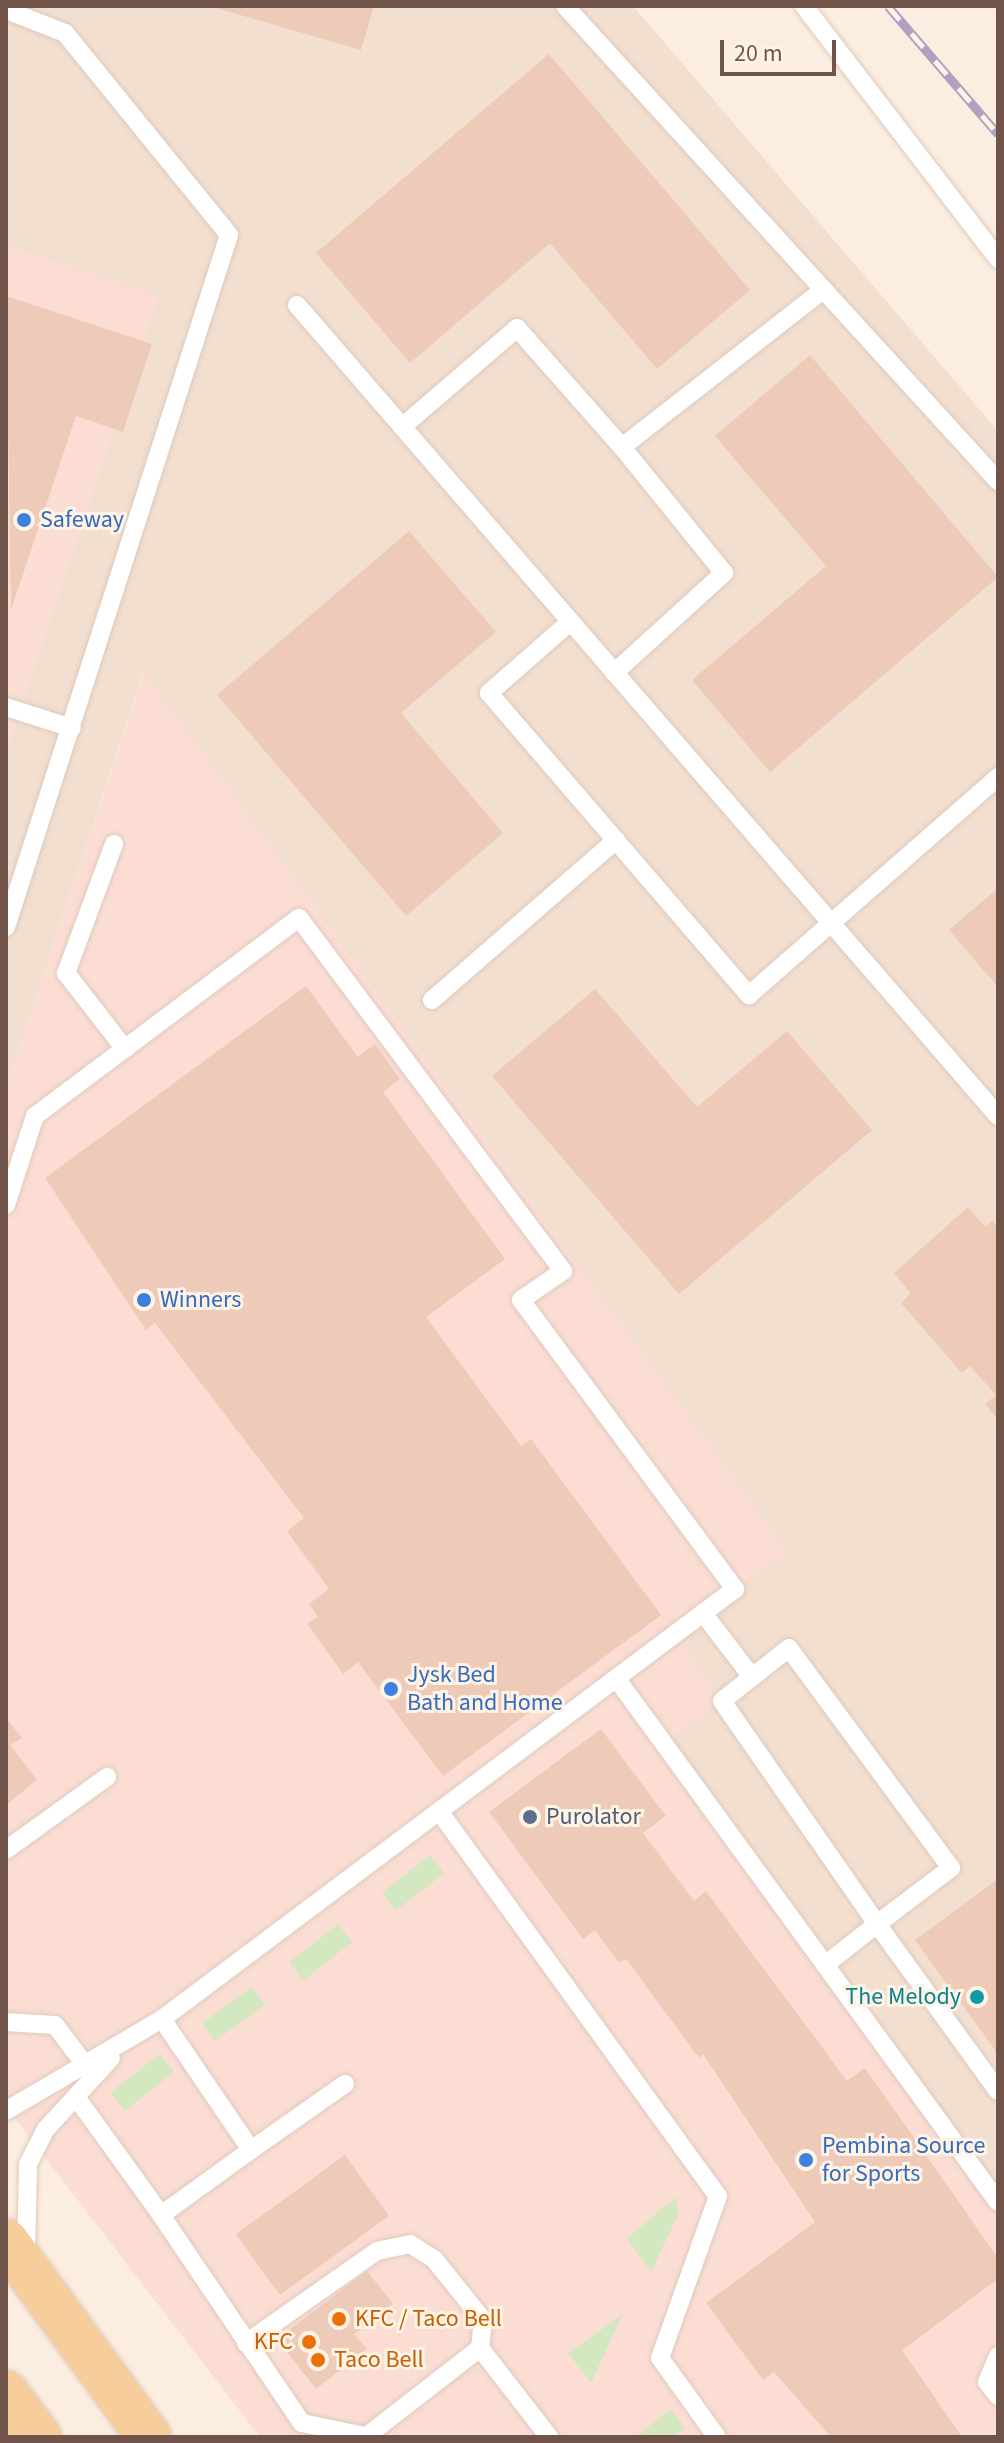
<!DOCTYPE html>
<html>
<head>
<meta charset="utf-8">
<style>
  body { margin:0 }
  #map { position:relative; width:1004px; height:2443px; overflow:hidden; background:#fbeee0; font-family:"Source Sans 3",sans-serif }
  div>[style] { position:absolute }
  .residential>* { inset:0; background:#f2dfcf }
  .commercial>* { inset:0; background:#fbddd4 }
  .green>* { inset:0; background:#d3e7c0; transform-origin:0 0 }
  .building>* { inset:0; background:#eecab9; transform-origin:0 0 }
  .roads { filter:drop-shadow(0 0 2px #decabd) drop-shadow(0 0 2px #decabd) }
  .service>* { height:18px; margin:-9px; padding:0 9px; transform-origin:9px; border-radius:9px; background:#fff }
  .primary>* { height:44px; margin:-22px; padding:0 22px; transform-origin:22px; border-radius:22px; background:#f7ce9b }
  .rail>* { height:9px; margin-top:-4.5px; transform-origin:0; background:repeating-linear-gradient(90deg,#fef3e5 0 18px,#b0a0c2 0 36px); box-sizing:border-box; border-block:2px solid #b0a0c2 }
  .dots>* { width:22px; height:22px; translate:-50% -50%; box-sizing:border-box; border:4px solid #fef3e5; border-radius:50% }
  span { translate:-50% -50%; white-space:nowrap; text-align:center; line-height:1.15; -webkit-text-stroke:6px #fef3e5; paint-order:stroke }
  .shop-label { font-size:24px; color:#366cbe }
  .left { translate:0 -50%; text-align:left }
  .service-label { font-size:24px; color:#4e5e75 }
  .culture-label { font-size:24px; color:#0d838f }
  .right { translate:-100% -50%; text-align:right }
  .food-label { font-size:24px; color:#c56008 }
  .frame { position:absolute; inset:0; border:8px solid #705449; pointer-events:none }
  .scale { position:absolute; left:720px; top:40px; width:116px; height:36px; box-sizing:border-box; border:4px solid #705449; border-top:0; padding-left:10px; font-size:24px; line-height:28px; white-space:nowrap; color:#705449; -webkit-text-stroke:6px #fef3e5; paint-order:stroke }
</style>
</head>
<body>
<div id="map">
  <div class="residential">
    <div style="clip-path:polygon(6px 6px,633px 6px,998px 431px,998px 2202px,664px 1744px,674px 1635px,143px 674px,6px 1088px,6px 752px,157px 297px,6px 246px)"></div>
  </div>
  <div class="commercial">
    <div style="clip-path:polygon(6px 246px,157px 296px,6px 752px)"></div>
    <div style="clip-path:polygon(144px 673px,787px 1551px,674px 1635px,722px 1701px,664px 1744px,998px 2202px,998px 2356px,987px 2382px,998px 2396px,998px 2437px,260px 2437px,6px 2107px,6px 1088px)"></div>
  </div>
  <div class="green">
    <div style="left:430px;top:1855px;width:23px;height:61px;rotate:52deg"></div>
    <div style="left:338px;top:1924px;width:23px;height:62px;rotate:52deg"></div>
    <div style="left:252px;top:1987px;width:22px;height:62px;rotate:54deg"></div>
    <div style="left:160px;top:2054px;width:23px;height:63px;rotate:52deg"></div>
    <div style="clip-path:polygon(676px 2197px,678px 2215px,651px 2272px,627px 2238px)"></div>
    <div style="clip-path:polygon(622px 2315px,591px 2383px,568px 2353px)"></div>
    <div style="clip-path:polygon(671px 2409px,685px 2428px,673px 2437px,635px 2437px)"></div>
  </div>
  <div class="building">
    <div style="clip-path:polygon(209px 6px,374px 6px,361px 50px)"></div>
    <div style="clip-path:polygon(549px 54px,750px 290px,657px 369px,550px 243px,410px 363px,316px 253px)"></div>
    <div style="clip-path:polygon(6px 296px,152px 344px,123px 432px,76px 416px,11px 610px)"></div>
    <div style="clip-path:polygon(810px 355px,998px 577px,770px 772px,692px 680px,826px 566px,715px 436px)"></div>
    <div style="clip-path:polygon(409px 531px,496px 632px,401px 713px,503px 833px,406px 916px,217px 695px)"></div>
    <div style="clip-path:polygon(998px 888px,998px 987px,949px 930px)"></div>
    <div style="clip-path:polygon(306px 986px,358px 1057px,375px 1044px,400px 1079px,383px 1092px,505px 1259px,426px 1317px,521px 1446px,531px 1439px,661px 1615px,443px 1776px,358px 1662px,343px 1674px,307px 1624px,318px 1617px,309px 1604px,329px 1589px,287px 1531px,304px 1518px,155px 1323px,146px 1330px,45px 1178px)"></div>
    <div style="clip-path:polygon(595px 989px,697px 1107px,787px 1031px,872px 1130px,679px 1294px,492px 1076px)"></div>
    <div style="clip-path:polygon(968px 1207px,985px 1227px,992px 1221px,998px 1227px,998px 1420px,985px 1404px,996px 1395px,970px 1366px,962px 1373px,901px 1303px,911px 1293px,894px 1273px)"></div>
    <div style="clip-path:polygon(6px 1718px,22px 1738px,10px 1745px,37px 1780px,6px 1805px)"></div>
    <div style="clip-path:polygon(601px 1729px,666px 1816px,643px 1833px,694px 1901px,706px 1891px,847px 2081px,865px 2068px,998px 2258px,998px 2279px,902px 2350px,962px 2437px,831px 2437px,774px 2372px,763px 2380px,706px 2303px,815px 2222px,703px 2054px,699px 2058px,626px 1959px,619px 1963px,595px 1930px,583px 1939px,489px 1812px)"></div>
    <div style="clip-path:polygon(998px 1879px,998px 2054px,915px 1940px)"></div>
    <div style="left:345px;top:2155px;width:75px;height:135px;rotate:54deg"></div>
    <div style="clip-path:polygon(367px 2271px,393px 2304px,354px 2334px,367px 2349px,316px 2389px,277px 2339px)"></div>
  </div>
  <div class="roads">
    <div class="service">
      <div style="left:565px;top:6px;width:643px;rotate:47.65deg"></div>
      <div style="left:804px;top:6px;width:319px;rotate:52.5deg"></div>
      <div style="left:6px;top:10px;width:63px;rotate:21.3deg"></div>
      <div style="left:65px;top:33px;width:260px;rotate:50.9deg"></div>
      <div style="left:229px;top:235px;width:727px;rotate:107.86deg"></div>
      <div style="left:297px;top:305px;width:1072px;rotate:49.16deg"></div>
      <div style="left:402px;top:427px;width:152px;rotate:-40.7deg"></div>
      <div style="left:517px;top:328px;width:159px;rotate:48.6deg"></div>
      <div style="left:570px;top:622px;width:108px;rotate:138.8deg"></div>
      <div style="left:489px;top:693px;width:399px;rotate:49.3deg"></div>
      <div style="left:749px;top:995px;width:331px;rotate:-41.2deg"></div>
      <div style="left:614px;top:673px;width:149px;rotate:-42.3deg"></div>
      <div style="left:724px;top:573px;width:162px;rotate:-129deg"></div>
      <div style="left:622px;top:447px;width:255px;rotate:-38deg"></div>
      <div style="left:6px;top:707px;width:69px;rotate:17.7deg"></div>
      <div style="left:114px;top:844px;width:138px;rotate:110.4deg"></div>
      <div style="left:66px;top:973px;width:96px;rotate:52.2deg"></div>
      <div style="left:432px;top:1000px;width:244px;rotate:-41deg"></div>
      <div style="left:6px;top:1205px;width:94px;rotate:-72deg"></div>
      <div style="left:35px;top:1116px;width:330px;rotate:-36.9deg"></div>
      <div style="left:299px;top:918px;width:441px;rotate:53.2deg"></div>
      <div style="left:563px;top:1271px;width:51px;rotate:145.4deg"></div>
      <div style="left:521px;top:1300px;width:360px;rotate:53.5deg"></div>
      <div style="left:735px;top:1589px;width:716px;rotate:143.11deg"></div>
      <div style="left:162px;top:2019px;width:181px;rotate:149.5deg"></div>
      <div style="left:703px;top:1613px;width:81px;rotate:52.6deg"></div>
      <div style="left:616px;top:1678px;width:648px;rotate:53.91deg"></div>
      <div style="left:439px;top:1811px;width:475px;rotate:54.1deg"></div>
      <div style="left:718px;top:2196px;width:172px;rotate:109.7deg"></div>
      <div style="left:660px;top:2358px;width:97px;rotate:54.2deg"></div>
      <div style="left:6px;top:1850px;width:125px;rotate:-35.9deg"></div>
      <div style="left:825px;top:1965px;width:66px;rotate:-38.3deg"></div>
      <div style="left:877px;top:1924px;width:93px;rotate:-37.1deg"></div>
      <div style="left:951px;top:1868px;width:273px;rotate:-126.4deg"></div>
      <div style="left:789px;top:1648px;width:85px;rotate:141.7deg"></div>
      <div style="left:722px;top:1701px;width:272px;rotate:55.2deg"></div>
      <div style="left:877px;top:1924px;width:206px;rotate:54.1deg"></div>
      <div style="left:162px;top:2019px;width:158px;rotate:55.8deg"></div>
      <div style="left:251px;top:2150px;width:115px;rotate:-35.1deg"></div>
      <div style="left:6px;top:2022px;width:49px;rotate:3.5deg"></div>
      <div style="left:55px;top:2025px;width:51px;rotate:52.9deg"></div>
      <div style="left:76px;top:2097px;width:145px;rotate:54.2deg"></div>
      <div style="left:161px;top:2215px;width:111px;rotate:-35.8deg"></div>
      <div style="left:161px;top:2215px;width:251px;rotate:55.9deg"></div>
      <div style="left:302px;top:2423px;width:68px;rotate:11.8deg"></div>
      <div style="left:26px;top:2254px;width:90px;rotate:-88.7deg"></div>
      <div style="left:28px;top:2164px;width:39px;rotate:-63deg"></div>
      <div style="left:46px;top:2129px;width:96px;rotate:-47.5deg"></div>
      <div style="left:246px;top:2343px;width:160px;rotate:-35.1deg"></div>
      <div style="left:377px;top:2251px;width:34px;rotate:-12deg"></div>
      <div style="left:410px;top:2244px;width:28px;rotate:32deg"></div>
      <div style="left:434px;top:2259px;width:78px;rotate:51.2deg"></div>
      <div style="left:483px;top:2320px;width:28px;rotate:96deg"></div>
      <div style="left:998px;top:2356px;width:28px;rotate:113deg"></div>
      <div style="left:987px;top:2382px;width:18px;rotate:52deg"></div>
      <div style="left:368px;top:2435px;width:142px;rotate:-37.8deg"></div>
      <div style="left:480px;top:2348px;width:113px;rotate:52.2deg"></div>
    </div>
    <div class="primary">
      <div style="left:6px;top:2241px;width:243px;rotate:53.9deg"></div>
      <div style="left:6px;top:2393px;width:55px;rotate:53.1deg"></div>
    </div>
  </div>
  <div class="rail">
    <div style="left:888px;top:6px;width:169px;rotate:49.3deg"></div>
  </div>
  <div class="dots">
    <div style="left:24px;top:520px;background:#3f7fe0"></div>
    <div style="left:144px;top:1300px;background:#3f7fe0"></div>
    <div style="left:391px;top:1689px;background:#3f7fe0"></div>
    <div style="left:530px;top:1817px;background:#5c6f8a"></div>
    <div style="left:977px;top:1997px;background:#0f9aa8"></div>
    <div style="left:806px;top:2160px;background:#3f7fe0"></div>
    <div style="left:339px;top:2319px;background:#e8710a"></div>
    <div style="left:309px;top:2342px;background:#e8710a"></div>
    <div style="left:318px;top:2360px;background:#e8710a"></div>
  </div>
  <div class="shop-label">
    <span class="left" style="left:40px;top:520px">Safeway</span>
    <span class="left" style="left:160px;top:1300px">Winners</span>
    <span class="left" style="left:407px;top:1689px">Jysk Bed<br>Bath and Home</span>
    <span class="left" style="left:822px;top:2160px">Pembina Source<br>for Sports</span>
  </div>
  <div class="service-label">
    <span class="left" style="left:546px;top:1817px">Purolator</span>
  </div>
  <div class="culture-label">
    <span class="right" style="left:961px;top:1997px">The Melody</span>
  </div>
  <div class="food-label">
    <span class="left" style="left:355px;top:2319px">KFC / Taco Bell</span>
    <span class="right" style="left:293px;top:2342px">KFC</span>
    <span class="left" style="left:334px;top:2360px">Taco Bell</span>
  </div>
  <div class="frame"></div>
  <div class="scale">20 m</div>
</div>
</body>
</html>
